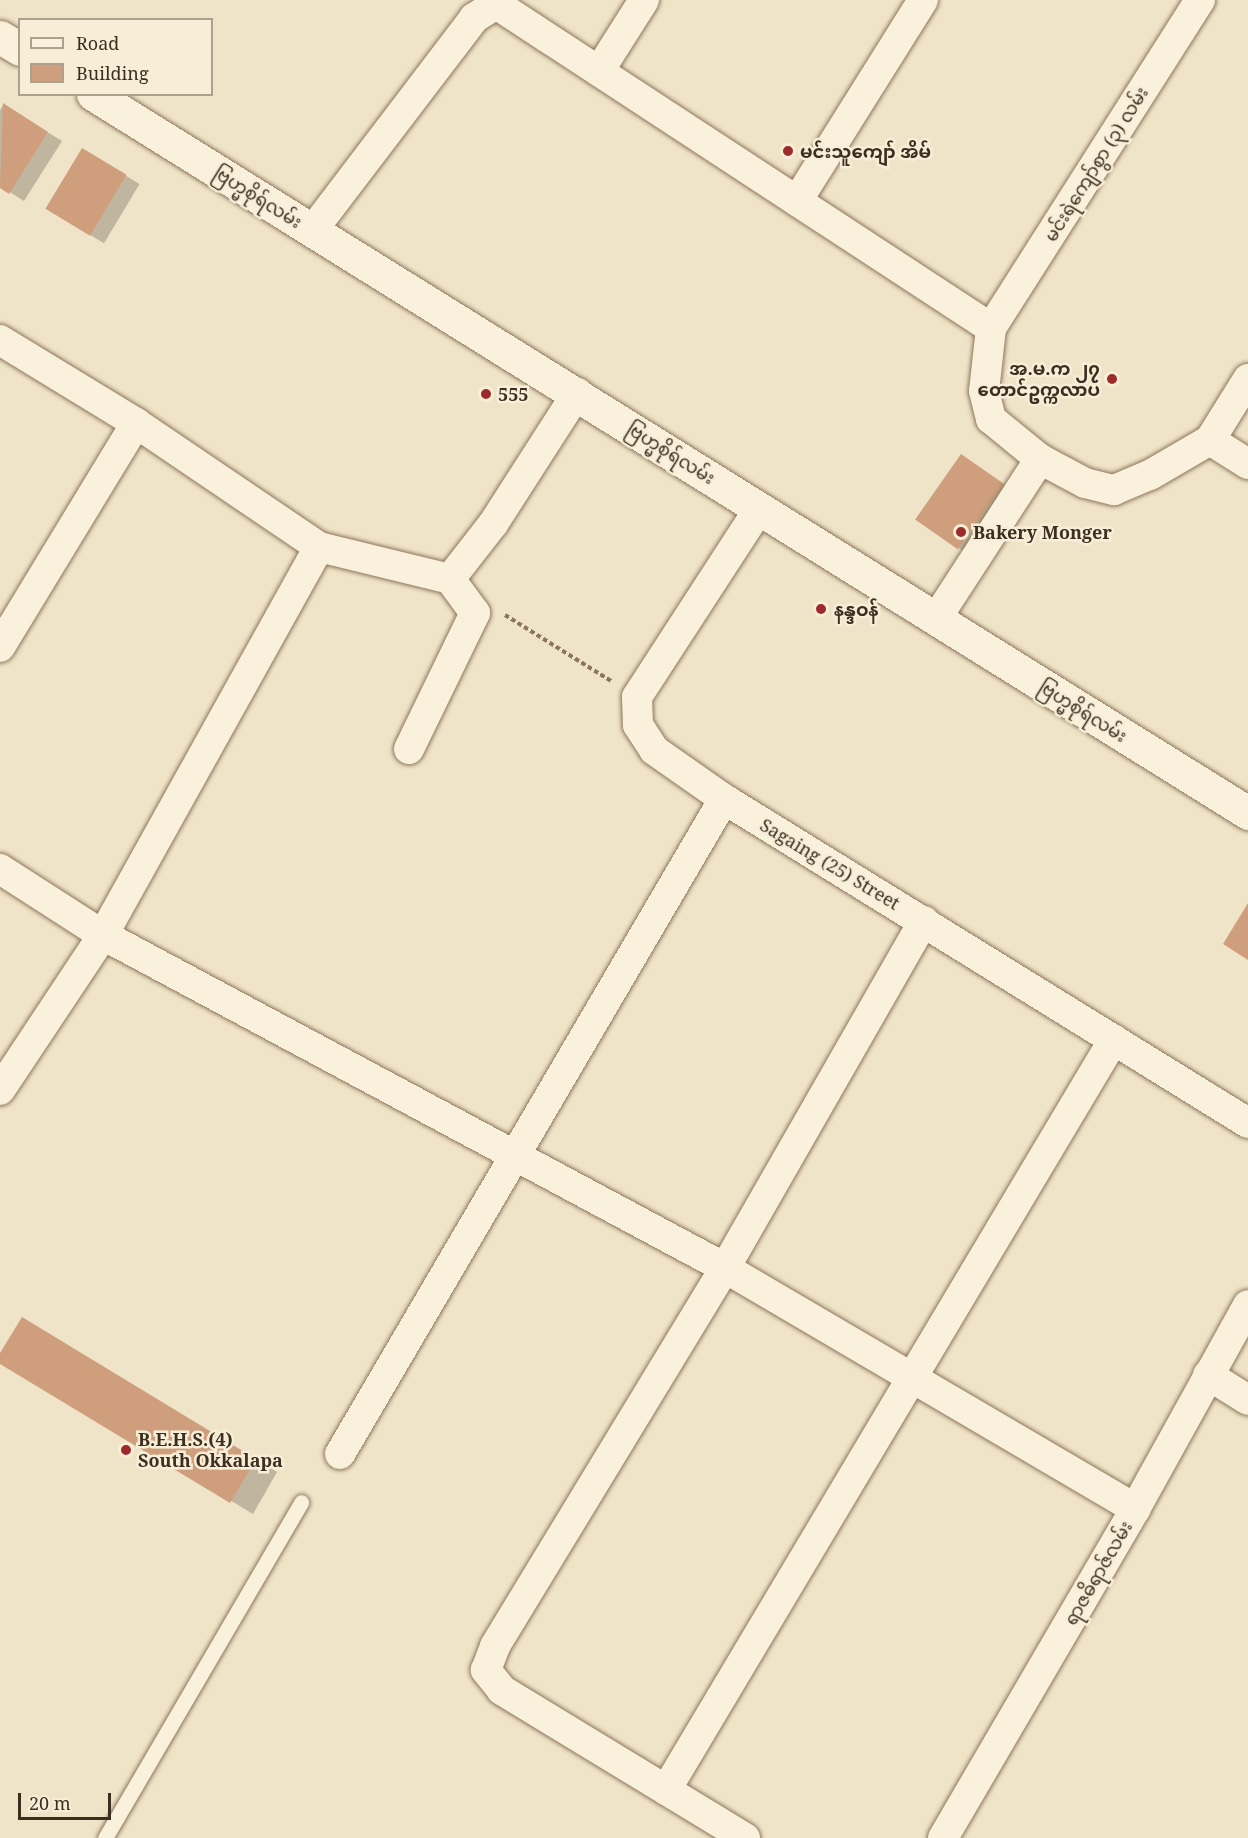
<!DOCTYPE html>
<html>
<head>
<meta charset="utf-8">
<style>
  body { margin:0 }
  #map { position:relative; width:1248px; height:1838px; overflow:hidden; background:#f0e4c8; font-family:"Noto Serif","Noto Sans Myanmar",serif }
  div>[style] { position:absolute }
  .shadow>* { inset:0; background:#0003; transform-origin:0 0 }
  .building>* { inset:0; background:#cf9f7d; transform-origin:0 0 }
  .path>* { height:4px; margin-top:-2px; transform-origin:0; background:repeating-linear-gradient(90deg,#8d765c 0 4.5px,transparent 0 7.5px) }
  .roads { filter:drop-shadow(0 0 2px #8d765c) drop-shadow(0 0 2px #8d765c) }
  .service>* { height:15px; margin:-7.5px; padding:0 7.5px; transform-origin:7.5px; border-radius:7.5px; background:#faf1dc }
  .minor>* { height:30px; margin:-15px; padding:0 15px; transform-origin:15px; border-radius:15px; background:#faf1dc }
  .tertiary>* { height:33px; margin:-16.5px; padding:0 16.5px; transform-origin:16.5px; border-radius:16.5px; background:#faf1dc }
  .dots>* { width:16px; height:16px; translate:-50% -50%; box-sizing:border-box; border:3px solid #f7eed8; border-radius:50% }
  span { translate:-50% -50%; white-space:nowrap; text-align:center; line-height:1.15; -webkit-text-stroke:5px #f7eed8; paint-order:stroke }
  .poi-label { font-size:18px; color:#3d2e20; font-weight:700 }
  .left { translate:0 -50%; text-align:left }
  .right { translate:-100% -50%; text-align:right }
  .street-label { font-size:18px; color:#3d2e20 }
  .legend { position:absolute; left:18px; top:18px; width:195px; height:78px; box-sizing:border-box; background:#f7eed8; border:2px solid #ada18e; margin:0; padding:8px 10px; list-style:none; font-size:18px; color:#3d2e20 }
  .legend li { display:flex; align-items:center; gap:12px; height:30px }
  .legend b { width:30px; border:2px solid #ada18e }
  .scale { position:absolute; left:18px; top:1793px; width:93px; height:27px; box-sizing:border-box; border:3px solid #3d2e20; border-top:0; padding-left:8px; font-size:18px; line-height:21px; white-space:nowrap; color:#3d2e20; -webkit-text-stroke:4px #f7eed8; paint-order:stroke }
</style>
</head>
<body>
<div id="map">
  <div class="shadow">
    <div style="clip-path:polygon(3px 105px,62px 141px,24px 201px,0 186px,0 110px)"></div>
    <div style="left:83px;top:150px;width:66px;height:69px;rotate:31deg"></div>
    <div style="clip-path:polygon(975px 464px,1017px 493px,974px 557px,959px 548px)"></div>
    <div style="clip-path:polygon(44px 1331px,277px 1472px,253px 1514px,0 1362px,0 1356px)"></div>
  </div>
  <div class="building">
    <div style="clip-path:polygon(3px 103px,48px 132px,9px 194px,0 188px)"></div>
    <div style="left:82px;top:148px;width:52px;height:71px;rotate:31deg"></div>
    <div style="left:961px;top:454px;width:52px;height:80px;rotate:35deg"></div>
    <div style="clip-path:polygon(1248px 903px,1248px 960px,1223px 944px)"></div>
    <div style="clip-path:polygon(22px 1317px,256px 1459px,230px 1503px,0 1364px,0 1353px)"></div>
  </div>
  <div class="path">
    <div style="left:505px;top:615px;width:125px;rotate:31.9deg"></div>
  </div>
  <div class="roads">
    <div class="service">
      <div style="left:105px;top:1838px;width:389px;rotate:-59.7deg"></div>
    </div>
    <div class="minor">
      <div style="left:1200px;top:0;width:389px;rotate:122.5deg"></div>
      <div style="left:991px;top:328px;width:63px;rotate:96.3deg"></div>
      <div style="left:984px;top:391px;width:29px;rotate:76deg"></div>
      <div style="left:991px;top:419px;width:63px;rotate:39.2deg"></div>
      <div style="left:1040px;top:459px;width:51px;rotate:28.1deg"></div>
      <div style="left:1085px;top:483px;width:30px;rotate:14deg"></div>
      <div style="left:1114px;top:490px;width:39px;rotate:-23deg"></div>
      <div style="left:1150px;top:475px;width:69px;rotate:-30.3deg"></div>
      <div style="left:1210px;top:440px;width:72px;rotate:-58.1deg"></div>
      <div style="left:599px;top:71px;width:84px;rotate:-57.6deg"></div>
      <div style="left:797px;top:201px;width:237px;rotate:-57.9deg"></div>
      <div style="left:312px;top:231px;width:268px;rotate:-52.7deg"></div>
      <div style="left:474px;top:18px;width:26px;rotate:-32deg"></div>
      <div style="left:496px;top:4px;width:592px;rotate:33.21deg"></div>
      <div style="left:0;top:340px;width:159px;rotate:31.4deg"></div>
      <div style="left:136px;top:423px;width:221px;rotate:34.1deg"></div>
      <div style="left:319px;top:547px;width:135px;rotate:13.7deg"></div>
      <div style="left:450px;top:579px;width:70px;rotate:-52deg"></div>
      <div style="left:493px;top:524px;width:156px;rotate:-57.3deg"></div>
      <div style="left:1210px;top:440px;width:45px;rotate:32.3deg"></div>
      <div style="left:759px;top:509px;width:224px;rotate:123deg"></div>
      <div style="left:637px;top:697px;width:28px;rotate:88deg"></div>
      <div style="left:638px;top:725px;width:30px;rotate:57deg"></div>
      <div style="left:654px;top:750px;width:85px;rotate:35deg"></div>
      <div style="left:724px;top:799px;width:616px;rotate:31.73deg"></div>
      <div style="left:936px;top:619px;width:191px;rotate:-57deg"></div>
      <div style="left:0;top:647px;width:262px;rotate:-58.7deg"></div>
      <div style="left:409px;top:749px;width:151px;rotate:-64.1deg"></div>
      <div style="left:475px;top:613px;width:42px;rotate:-126.3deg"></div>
      <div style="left:0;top:869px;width:122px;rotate:32.7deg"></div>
      <div style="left:103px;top:935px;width:706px;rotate:28.16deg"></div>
      <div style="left:725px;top:1268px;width:476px;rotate:30.4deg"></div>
      <div style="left:0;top:1090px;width:186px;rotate:-56.4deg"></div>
      <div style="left:103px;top:935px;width:444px;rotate:-60.9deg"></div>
      <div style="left:1208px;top:1375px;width:47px;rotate:32deg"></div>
      <div style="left:340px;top:1454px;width:759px;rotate:-59.62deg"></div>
      <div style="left:666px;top:1790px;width:874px;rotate:-59.18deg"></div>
      <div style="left:745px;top:1838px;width:285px;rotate:-148.7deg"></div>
      <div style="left:502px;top:1690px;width:26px;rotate:-129deg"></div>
      <div style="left:486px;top:1670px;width:26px;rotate:-69deg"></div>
      <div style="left:495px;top:1646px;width:442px;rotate:-58.7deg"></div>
      <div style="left:725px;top:1268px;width:400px;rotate:-60.2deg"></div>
      <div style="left:943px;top:1838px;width:381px;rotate:-59.7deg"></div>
      <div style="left:1135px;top:1509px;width:233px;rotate:-61deg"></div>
    </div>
    <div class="tertiary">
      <div style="left:0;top:37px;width:23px;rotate:31deg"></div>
      <div style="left:93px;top:94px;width:1361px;rotate:31.9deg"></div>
    </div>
  </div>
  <div class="dots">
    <div style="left:788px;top:151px;background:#9e2a2b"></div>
    <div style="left:1112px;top:379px;background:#9e2a2b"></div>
    <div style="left:486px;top:394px;background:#9e2a2b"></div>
    <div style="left:961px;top:532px;background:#9e2a2b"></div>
    <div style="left:821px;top:609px;background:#9e2a2b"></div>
    <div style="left:126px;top:1450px;background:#9e2a2b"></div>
  </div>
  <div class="poi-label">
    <span class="left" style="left:800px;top:151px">မင်းသူကျော် အိမ်</span>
    <span class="right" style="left:1100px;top:379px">အ.မ.က ၂၇<br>တောင်ဥက္ကလာပ</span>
    <span class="left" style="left:498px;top:394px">555</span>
    <span class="left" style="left:973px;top:532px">Bakery Monger</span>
    <span class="left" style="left:834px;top:609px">နန္ဒဝန်</span>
    <span class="left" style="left:138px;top:1450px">B.E.H.S.(4)<br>South Okkalapa</span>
  </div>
  <div class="street-label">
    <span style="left:1096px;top:164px;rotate:-58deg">မင်းရဲကျော်စွာ (၃) လမ်း</span>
    <span style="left:258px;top:197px;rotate:32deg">ဗြဟ္မစိုရ်လမ်း</span>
    <span style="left:671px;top:453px;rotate:32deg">ဗြဟ္မစိုရ်လမ်း</span>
    <span style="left:1083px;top:711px;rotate:32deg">ဗြဟ္မစိုရ်လမ်း</span>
    <span style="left:830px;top:864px;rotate:31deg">Sagaing (25) Street</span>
    <span style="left:1098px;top:1573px;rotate:-60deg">ရာဇဓိရာဇ်လမ်း</span>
  </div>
  <ul class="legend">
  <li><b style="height:8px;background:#faf1dc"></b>Road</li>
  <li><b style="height:16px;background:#cf9f7d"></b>Building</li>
  </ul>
  <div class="scale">20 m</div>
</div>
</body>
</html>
